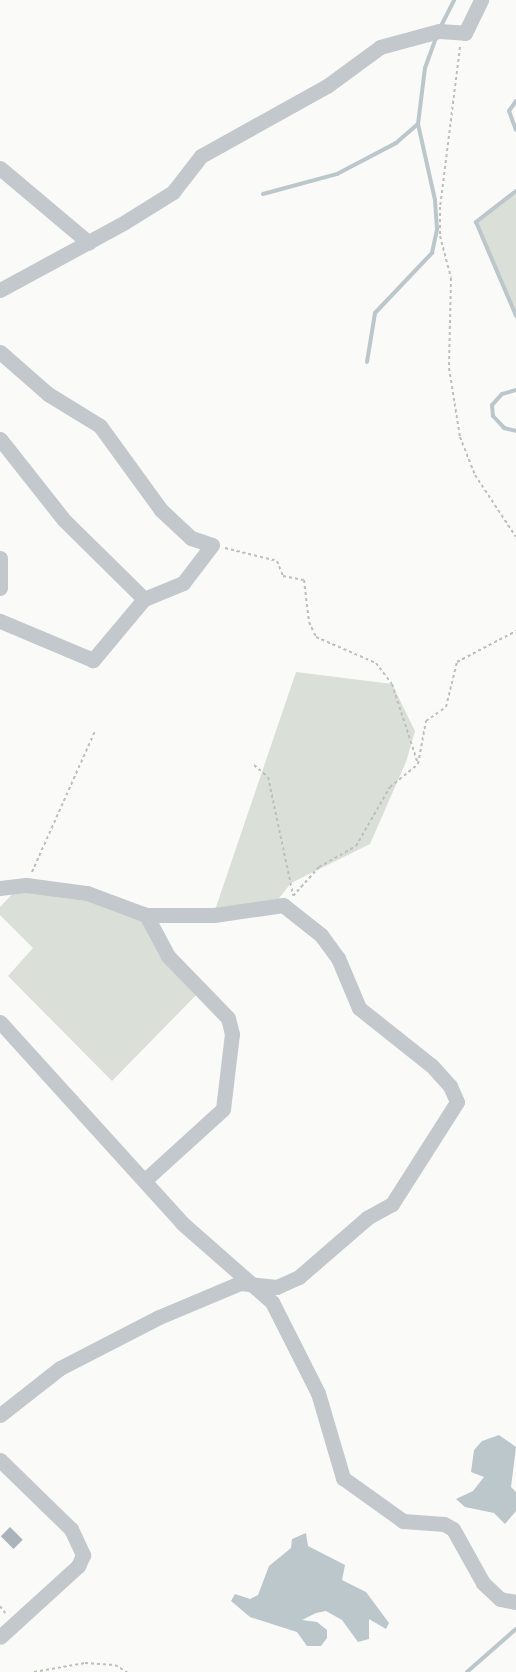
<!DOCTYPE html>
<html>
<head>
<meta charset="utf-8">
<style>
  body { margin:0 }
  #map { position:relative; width:516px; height:1672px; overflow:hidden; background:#fafaf8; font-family:"Archivo Narrow",sans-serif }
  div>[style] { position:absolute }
  .green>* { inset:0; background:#dadfd7 }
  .water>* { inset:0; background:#bbc7cb }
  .stream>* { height:4px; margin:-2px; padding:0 2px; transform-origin:2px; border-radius:2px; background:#bbc7cb }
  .building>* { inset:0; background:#aab3b9; transform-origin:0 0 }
  .path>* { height:2px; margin-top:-1px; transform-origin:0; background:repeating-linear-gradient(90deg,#bbbfc2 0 3px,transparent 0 6px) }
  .street>* { height:15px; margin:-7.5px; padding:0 7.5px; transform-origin:7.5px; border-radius:7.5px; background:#c3c8cc }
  span { translate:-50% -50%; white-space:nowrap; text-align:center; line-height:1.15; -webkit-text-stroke:6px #fff; paint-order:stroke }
</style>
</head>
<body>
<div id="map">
  <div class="green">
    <div style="clip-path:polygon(516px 191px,516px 316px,476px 222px)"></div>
    <div style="clip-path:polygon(296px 672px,392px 684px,415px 731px,406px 762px,370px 844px,291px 883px,276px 902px,214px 913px)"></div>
    <div style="clip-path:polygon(20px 886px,85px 893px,139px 912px,202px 989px,112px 1081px,8px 976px,33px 948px,0 915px,0 907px)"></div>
  </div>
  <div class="water">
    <div style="clip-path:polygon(499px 1435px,516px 1447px,511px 1487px,516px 1492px,516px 1511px,505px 1524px,494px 1513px,465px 1507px,456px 1499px,473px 1491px,484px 1477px,471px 1472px,474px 1450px,482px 1441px)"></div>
    <div style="clip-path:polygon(306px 1533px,308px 1546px,345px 1565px,342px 1580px,366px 1592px,389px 1623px,386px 1629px,369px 1619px,369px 1639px,358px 1642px,342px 1620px,326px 1611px,316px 1613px,302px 1620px,317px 1622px,327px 1630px,327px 1638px,321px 1646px,307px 1646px,297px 1632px,250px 1617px,231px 1601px,235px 1594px,250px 1599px,258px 1595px,269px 1566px,291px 1548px,292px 1539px)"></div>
  </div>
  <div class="stream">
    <div style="left:440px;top:28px;width:31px;rotate:-63deg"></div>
    <div style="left:516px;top:101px;width:12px;rotate:125deg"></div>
    <div style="left:509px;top:111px;width:20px;rotate:70deg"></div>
    <div style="left:516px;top:191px;width:51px;rotate:142.2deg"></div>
    <div style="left:476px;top:222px;width:102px;rotate:66.9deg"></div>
    <div style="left:263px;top:194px;width:77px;rotate:-15.1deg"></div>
    <div style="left:337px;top:174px;width:67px;rotate:-27.7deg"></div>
    <div style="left:396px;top:143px;width:29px;rotate:-41deg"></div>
    <div style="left:418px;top:124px;width:56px;rotate:-82.9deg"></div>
    <div style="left:425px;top:68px;width:35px;rotate:-70deg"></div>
    <div style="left:367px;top:362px;width:50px;rotate:-80.7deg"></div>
    <div style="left:375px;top:313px;width:83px;rotate:-46.5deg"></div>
    <div style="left:432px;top:253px;width:25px;rotate:-78deg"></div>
    <div style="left:437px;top:229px;width:29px;rotate:-94deg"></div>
    <div style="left:435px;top:200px;width:78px;rotate:-102.6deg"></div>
    <div style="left:516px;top:390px;width:15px;rotate:164deg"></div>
    <div style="left:502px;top:394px;width:15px;rotate:132deg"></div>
    <div style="left:492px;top:405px;width:11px;rotate:85deg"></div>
    <div style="left:493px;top:416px;width:16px;rotate:47deg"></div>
    <div style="left:504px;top:428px;width:12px;rotate:14deg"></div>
    <div style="left:467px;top:1672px;width:65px;rotate:-41.3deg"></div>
  </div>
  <div class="building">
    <div style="left:10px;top:1527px;width:18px;height:13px;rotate:45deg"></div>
  </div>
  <div class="path">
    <div style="left:460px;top:47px;width:161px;rotate:97.1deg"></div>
    <div style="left:440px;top:207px;width:29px;rotate:90deg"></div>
    <div style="left:440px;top:236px;width:43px;rotate:75.3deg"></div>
    <div style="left:451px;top:278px;width:90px;rotate:91.3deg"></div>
    <div style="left:449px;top:368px;width:70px;rotate:80.9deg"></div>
    <div style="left:460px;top:437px;width:41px;rotate:68.5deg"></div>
    <div style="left:475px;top:475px;width:74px;rotate:56.5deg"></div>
    <div style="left:225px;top:548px;width:54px;rotate:14deg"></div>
    <div style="left:277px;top:561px;width:16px;rotate:68deg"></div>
    <div style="left:283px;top:576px;width:21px;rotate:11deg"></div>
    <div style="left:304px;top:580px;width:42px;rotate:83.2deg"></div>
    <div style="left:309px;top:622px;width:17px;rotate:65deg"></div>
    <div style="left:316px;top:637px;width:65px;rotate:23.4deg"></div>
    <div style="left:376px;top:663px;width:26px;rotate:53deg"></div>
    <div style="left:392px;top:684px;width:84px;rotate:72deg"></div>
    <div style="left:254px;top:765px;width:18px;rotate:41deg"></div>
    <div style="left:268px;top:777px;width:121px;rotate:78deg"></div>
    <div style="left:32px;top:872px;width:154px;rotate:-65.9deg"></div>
    <div style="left:293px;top:896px;width:39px;rotate:-48deg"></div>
    <div style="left:319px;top:867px;width:43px;rotate:-29.6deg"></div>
    <div style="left:356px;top:846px;width:68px;rotate:-60deg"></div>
    <div style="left:390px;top:787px;width:36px;rotate:-39deg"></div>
    <div style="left:418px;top:764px;width:44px;rotate:-79.5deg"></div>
    <div style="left:426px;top:721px;width:24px;rotate:-35deg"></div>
    <div style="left:446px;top:707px;width:46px;rotate:-76.3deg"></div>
    <div style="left:457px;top:662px;width:67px;rotate:-27.7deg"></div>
    <div style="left:0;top:1606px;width:9px;rotate:54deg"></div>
    <div style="left:34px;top:1672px;width:52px;rotate:-10deg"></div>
    <div style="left:85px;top:1663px;width:30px;rotate:4deg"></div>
    <div style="left:115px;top:1665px;width:14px;rotate:30deg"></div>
  </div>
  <div class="street">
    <div style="left:0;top:168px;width:116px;rotate:40.1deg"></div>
    <div style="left:0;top:290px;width:142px;rotate:-28.5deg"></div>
    <div style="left:125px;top:222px;width:57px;rotate:-32deg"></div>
    <div style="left:173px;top:192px;width:46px;rotate:-52.1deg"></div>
    <div style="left:201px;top:156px;width:144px;rotate:-29.1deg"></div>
    <div style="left:327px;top:86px;width:66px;rotate:-36.3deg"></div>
    <div style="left:380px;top:47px;width:61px;rotate:-15.2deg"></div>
    <div style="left:439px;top:31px;width:26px;rotate:4deg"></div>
    <div style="left:465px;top:33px;width:37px;rotate:-64deg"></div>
    <div style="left:0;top:352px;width:64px;rotate:41.2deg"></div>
    <div style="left:48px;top:394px;width:61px;rotate:31.6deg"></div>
    <div style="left:100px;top:426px;width:104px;rotate:54deg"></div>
    <div style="left:161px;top:510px;width:41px;rotate:43deg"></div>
    <div style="left:191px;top:538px;width:22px;rotate:18deg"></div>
    <div style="left:212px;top:545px;width:48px;rotate:127.3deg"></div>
    <div style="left:183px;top:583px;width:42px;rotate:157.7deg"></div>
    <div style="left:144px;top:599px;width:80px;rotate:129.9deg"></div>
    <div style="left:93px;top:660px;width:101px;rotate:-157.2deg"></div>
    <div style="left:0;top:439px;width:103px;rotate:51.7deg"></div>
    <div style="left:64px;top:520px;width:112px;rotate:44.6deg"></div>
    <div style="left:0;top:558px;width:30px;rotate:90deg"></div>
    <div style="left:0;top:888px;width:26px;rotate:-7deg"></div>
    <div style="left:26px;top:885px;width:62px;rotate:7.5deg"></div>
    <div style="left:87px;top:893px;width:63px;rotate:20.4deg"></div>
    <div style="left:146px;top:915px;width:68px"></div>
    <div style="left:214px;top:915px;width:70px;rotate:-8.2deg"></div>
    <div style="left:283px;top:905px;width:48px;rotate:38.3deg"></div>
    <div style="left:321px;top:935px;width:29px;rotate:54deg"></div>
    <div style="left:338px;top:958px;width:54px;rotate:67.2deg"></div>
    <div style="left:359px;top:1008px;width:93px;rotate:38.5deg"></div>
    <div style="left:432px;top:1066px;width:27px;rotate:48deg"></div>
    <div style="left:450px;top:1086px;width:17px;rotate:66deg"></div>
    <div style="left:457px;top:1102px;width:121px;rotate:122.5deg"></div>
    <div style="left:392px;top:1204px;width:29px;rotate:151deg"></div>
    <div style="left:367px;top:1218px;width:90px;rotate:139.1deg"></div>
    <div style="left:299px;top:1277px;width:24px;rotate:156deg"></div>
    <div style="left:277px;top:1287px;width:37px;rotate:-174deg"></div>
    <div style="left:240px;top:1283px;width:88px;rotate:157.2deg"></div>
    <div style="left:159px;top:1317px;width:111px;rotate:152.7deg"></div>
    <div style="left:60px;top:1368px;width:76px;rotate:141.9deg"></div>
    <div style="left:0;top:1022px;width:271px;rotate:47.8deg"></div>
    <div style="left:182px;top:1223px;width:120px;rotate:41.3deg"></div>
    <div style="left:272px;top:1302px;width:102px;rotate:63.2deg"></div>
    <div style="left:318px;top:1393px;width:89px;rotate:73.6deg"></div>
    <div style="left:343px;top:1478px;width:74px;rotate:35.6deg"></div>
    <div style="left:403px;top:1521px;width:41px;rotate:4.2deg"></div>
    <div style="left:444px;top:1524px;width:10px;rotate:29deg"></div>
    <div style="left:453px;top:1529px;width:62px;rotate:60.9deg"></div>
    <div style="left:483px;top:1583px;width:23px;rotate:43deg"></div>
    <div style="left:500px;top:1599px;width:16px;rotate:11deg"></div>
    <div style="left:145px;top:1180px;width:105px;rotate:-42.3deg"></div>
    <div style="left:223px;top:1109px;width:76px;rotate:-83.2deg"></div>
    <div style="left:232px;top:1034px;width:16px;rotate:-104deg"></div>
    <div style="left:228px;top:1018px;width:86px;rotate:-134.1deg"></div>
    <div style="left:168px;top:956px;width:47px;rotate:-118.2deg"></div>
    <div style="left:0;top:1460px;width:99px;rotate:44.2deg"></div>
    <div style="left:71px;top:1529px;width:29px;rotate:65deg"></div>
    <div style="left:83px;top:1555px;width:12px;rotate:114deg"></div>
    <div style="left:78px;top:1566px;width:105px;rotate:137.7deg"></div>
  </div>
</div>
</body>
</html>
